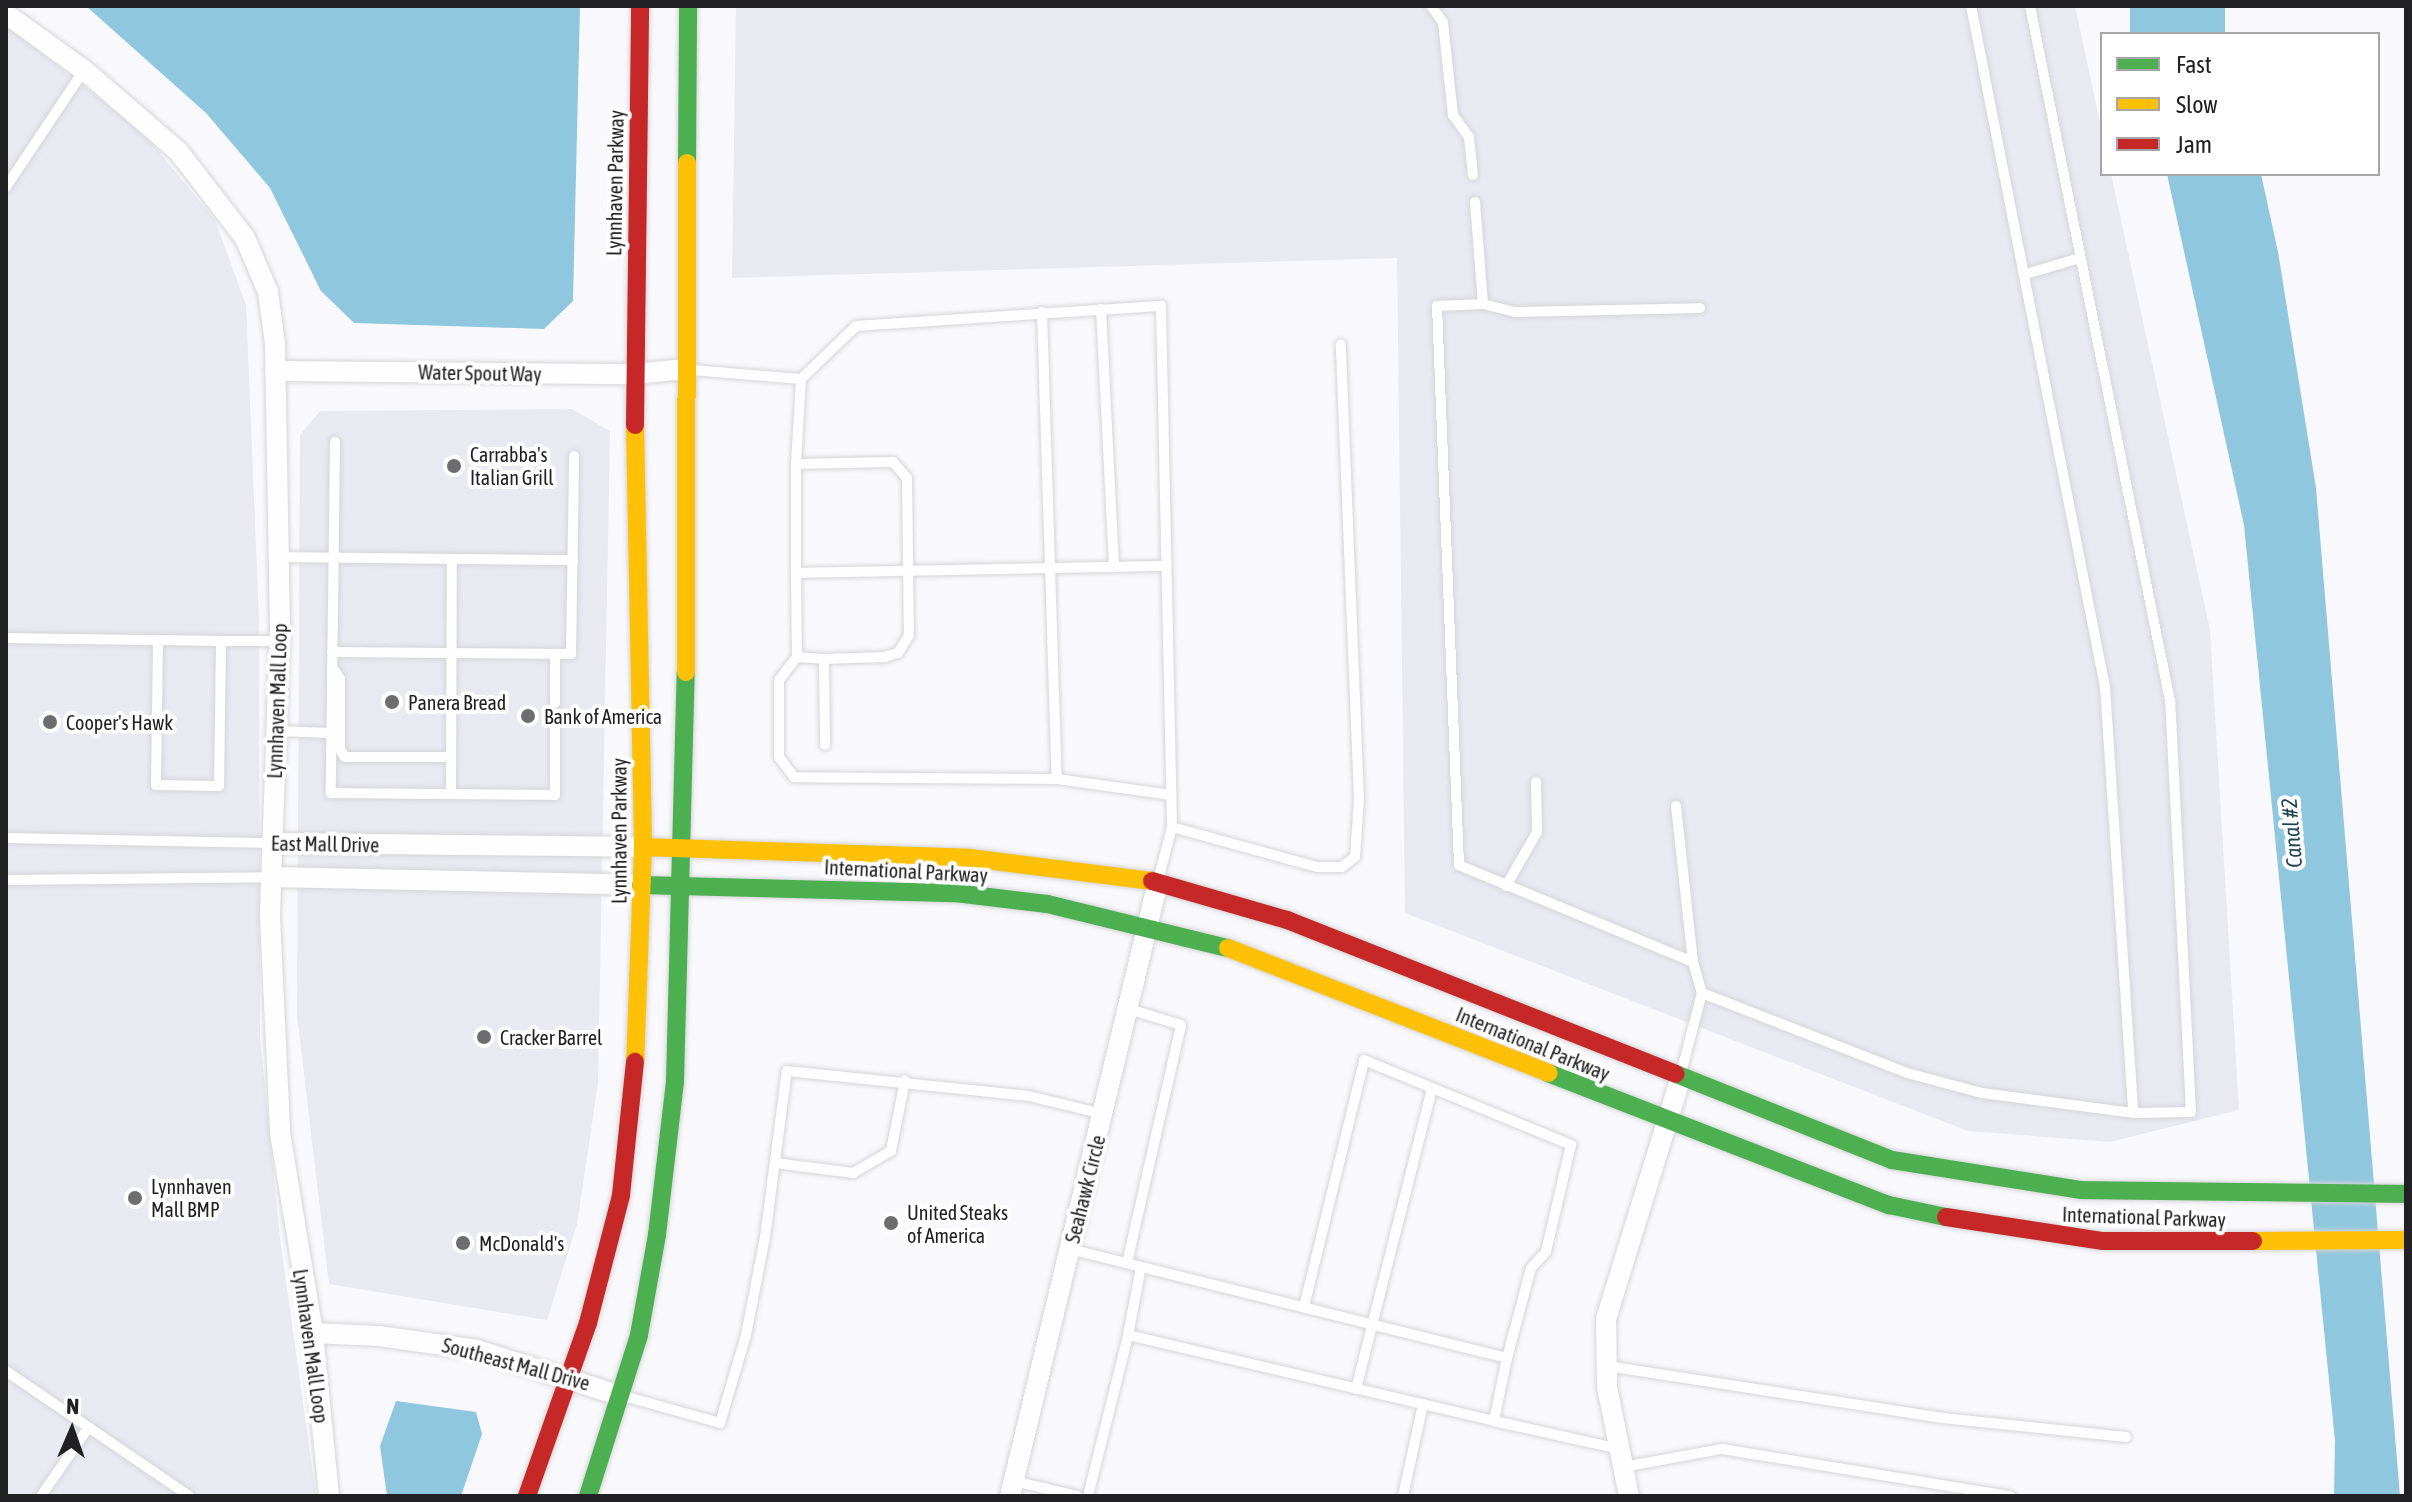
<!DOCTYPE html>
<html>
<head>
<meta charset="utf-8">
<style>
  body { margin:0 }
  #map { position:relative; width:2412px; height:1502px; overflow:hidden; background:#f9f9fd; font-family:"Asap Condensed",sans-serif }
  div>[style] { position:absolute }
  .built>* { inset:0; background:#e8e9f1 }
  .water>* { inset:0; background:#8fc7de; transform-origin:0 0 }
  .roads { filter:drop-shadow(0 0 2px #d5d5d7) drop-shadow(0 0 2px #d5d5d7) }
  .lane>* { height:10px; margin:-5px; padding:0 5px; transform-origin:5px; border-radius:5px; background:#fefeff }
  .street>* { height:20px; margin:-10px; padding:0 10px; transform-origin:10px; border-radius:10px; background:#fefeff }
  .fast>* { height:18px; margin:-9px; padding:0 9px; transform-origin:9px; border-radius:9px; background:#4caf50 }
  .slow>* { height:18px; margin:-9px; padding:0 9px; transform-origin:9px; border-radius:9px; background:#ffc107 }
  .jam>* { height:18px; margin:-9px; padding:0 9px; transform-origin:9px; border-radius:9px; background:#c62828 }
  .dots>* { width:22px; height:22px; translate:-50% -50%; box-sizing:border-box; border:4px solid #fff; border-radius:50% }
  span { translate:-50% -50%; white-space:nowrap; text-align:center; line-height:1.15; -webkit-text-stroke:8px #fff; paint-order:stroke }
  .street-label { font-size:20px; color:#212123 }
  .poi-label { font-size:20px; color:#212123 }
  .left { translate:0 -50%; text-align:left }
  .water-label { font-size:22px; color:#204452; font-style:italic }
  .frame { position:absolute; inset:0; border:8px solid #212123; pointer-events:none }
  .legend { position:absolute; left:2100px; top:32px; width:280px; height:144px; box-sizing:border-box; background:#fff; border:2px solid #a6a6a7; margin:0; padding:10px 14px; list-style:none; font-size:24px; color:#212123 }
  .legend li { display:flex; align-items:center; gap:16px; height:40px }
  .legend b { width:40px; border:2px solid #a6a6a7 }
  .north { position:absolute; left:32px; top:1390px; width:80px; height:80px; -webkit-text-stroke:6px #fff; paint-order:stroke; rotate:2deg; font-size:22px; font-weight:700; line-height:32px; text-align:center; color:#212123 }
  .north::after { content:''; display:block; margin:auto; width:28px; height:36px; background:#212123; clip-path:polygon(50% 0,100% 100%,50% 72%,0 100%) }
</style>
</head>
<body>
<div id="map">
  <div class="built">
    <div style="clip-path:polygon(736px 6px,2075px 6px,2102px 132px,2102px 174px,2111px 174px,2210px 630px,2239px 1110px,2110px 1142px,1968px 1131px,1405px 913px,1397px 258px,732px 278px)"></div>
    <div style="clip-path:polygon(6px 24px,144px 134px,215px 220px,246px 305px,259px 618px,260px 1037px,280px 1238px,316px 1496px,6px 1496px)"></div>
    <div style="clip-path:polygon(572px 409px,610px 431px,598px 1083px,577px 1224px,547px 1320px,329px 1284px,297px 1015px,300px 435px,320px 411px)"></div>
  </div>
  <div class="water">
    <div style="clip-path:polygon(86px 6px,580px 6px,573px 301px,544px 329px,354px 323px,321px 291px,270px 188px,206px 113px)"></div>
    <div style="left:2130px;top:6px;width:95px;height:29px"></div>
    <div style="clip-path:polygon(2167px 174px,2261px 174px,2278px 252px,2316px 488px,2400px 1496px,2334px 1496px,2335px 1441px,2244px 525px)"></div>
    <div style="clip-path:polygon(396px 1401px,476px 1412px,482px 1434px,461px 1496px,387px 1496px,380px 1446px)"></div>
  </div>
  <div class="roads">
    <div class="lane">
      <div style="left:1431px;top:6px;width:20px;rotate:53deg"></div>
      <div style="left:1443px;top:22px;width:94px;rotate:83.9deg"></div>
      <div style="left:1453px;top:115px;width:27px;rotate:54deg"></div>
      <div style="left:1469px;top:137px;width:38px;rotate:84deg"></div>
      <div style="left:1971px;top:6px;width:694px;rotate:78.87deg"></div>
      <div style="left:2105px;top:687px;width:427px;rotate:86.2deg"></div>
      <div style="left:6px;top:187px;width:141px;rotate:-56.3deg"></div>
      <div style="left:1475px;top:202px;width:102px;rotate:85.5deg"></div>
      <div style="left:2026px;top:274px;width:56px;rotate:-16.5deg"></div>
      <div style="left:1101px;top:309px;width:257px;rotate:87.1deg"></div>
      <div style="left:1042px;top:312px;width:467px;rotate:88.2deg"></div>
      <div style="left:1057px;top:779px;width:115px;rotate:8deg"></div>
      <div style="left:692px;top:370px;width:109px;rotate:4.7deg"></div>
      <div style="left:801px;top:379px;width:76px;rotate:-43.9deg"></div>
      <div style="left:856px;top:326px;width:306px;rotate:-3.8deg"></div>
      <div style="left:1161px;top:306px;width:521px;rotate:88.79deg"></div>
      <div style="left:1172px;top:827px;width:52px;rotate:104.6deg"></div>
      <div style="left:335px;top:442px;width:351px;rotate:90.7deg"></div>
      <div style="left:331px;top:793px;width:224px;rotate:0.5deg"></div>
      <div style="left:555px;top:795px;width:67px;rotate:-90deg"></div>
      <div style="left:796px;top:464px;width:85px;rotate:-86.6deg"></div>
      <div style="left:279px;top:557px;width:294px;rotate:0.6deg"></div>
      <div style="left:796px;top:573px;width:109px;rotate:-90deg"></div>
      <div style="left:796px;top:464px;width:97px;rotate:-1.2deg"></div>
      <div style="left:893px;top:462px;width:21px;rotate:49deg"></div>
      <div style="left:907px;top:478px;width:157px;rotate:89.3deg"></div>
      <div style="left:909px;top:635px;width:21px;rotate:121deg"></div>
      <div style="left:898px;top:653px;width:15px;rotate:164deg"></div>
      <div style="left:884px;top:657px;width:60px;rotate:178.1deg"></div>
      <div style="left:824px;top:659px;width:86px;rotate:89.3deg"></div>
      <div style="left:6px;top:638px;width:152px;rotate:0.8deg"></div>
      <div style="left:158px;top:640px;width:145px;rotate:90.8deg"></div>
      <div style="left:156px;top:785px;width:63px;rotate:0.9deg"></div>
      <div style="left:219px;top:786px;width:145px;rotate:-89.2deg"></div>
      <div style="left:221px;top:641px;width:59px"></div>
      <div style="left:158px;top:640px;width:63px;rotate:0.9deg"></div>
      <div style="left:332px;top:652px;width:239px;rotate:0.5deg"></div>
      <div style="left:571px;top:654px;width:198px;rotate:-89.1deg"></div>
      <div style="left:555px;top:654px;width:49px;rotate:90deg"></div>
      <div style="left:797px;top:657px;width:27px;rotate:4deg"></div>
      <div style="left:332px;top:667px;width:14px;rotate:56deg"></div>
      <div style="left:340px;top:679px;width:70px;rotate:90deg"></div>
      <div style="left:340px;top:749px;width:9px;rotate:58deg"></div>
      <div style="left:345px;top:757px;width:106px"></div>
      <div style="left:276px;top:731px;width:54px;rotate:2.1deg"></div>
      <div style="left:1057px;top:779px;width:263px;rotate:-179.6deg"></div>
      <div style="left:794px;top:777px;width:25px;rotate:-127deg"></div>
      <div style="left:779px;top:757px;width:77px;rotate:-90deg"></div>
      <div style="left:779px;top:680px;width:29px;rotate:-52deg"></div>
      <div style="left:797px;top:657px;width:84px;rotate:-90.7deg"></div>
      <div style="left:796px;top:573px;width:370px;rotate:-1.1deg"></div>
      <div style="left:451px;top:793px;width:234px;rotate:-89.8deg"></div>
      <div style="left:1676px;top:806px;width:157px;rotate:83.8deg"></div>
      <div style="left:1693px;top:962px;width:32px;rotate:74deg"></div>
      <div style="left:1702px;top:993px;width:220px;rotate:21.3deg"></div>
      <div style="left:1907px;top:1073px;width:78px;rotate:14.9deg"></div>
      <div style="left:1982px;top:1093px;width:152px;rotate:7.5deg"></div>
      <div style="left:2133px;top:1113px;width:58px;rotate:-1deg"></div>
      <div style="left:2191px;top:1112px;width:412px;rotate:-92.9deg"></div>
      <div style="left:2170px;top:701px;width:709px;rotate:-101.39deg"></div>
      <div style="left:1172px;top:827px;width:150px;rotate:15.4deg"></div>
      <div style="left:1317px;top:867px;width:25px"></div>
      <div style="left:1342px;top:867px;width:16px;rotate:-38deg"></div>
      <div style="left:1355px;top:857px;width:58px;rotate:-86.1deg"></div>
      <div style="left:1359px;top:799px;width:455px;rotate:-92.3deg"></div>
      <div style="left:6px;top:838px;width:267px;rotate:1.1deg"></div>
      <div style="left:6px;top:880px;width:266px;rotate:-0.6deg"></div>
      <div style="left:1506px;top:886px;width:62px;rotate:-60.1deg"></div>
      <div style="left:1537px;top:832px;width:50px;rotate:-91.1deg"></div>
      <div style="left:1693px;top:962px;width:253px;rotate:-157.5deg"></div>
      <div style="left:1459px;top:865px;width:559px;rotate:-92.25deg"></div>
      <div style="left:1437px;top:306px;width:46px;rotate:-2.5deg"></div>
      <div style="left:1483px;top:304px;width:33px;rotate:14deg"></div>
      <div style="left:1515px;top:312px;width:185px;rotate:-1.2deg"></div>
      <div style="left:1681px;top:1073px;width:83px;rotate:-75.3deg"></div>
      <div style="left:775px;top:1163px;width:79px;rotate:7.3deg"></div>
      <div style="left:853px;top:1173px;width:44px;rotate:-30.1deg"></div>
      <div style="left:891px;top:1151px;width:72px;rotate:-78.8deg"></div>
      <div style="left:1070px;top:1249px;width:450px;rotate:14deg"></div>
      <div style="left:1507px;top:1358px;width:64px;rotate:101.7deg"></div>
      <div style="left:1494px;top:1421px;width:128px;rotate:12.6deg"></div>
      <div style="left:1127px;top:1263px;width:244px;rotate:-77.2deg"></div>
      <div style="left:1181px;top:1025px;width:54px;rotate:-162.9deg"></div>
      <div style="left:1304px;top:1307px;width:254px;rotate:-76.3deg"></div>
      <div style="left:1364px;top:1060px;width:224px;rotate:22.3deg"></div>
      <div style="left:1571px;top:1145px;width:110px;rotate:103.2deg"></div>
      <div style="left:1546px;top:1252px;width:22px;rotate:133deg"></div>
      <div style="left:1531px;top:1268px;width:93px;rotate:104.9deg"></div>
      <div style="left:1128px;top:1335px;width:69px;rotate:-79.2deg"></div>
      <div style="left:1607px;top:1366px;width:340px;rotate:8.8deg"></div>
      <div style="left:1943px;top:1418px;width:184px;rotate:5.9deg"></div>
      <div style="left:6px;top:1371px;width:222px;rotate:34.3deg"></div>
      <div style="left:1356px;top:1389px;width:310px;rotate:-75.8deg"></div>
      <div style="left:624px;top:1396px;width:100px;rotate:15.7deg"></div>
      <div style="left:720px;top:1423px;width:92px;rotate:-73.5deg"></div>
      <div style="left:746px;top:1335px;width:100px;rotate:-79deg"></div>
      <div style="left:765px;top:1237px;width:167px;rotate:-82.5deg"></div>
      <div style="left:787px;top:1071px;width:243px;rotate:5.9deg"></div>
      <div style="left:1029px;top:1096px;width:76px;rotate:13.7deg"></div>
      <div style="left:1623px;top:1467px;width:101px;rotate:-10.3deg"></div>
      <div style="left:1722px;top:1449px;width:292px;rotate:9.3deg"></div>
      <div style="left:1014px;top:1481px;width:65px;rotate:13.4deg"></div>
      <div style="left:41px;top:1496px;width:83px;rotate:-55.3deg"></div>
      <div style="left:1088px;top:1496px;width:166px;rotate:-76deg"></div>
      <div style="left:1128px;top:1335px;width:376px;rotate:13.2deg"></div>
      <div style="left:1403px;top:1496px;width:94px;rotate:-77.7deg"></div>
    </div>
    <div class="street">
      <div style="left:6px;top:14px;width:96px;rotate:35.7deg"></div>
      <div style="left:84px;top:70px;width:124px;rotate:40.8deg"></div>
      <div style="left:178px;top:151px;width:110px;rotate:52.4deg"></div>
      <div style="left:245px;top:238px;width:59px;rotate:66.9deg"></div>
      <div style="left:268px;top:292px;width:52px;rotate:82.3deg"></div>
      <div style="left:275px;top:344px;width:283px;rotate:89deg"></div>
      <div style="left:280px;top:627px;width:290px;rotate:92deg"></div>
      <div style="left:270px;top:917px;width:216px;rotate:87.3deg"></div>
      <div style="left:280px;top:1133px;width:203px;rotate:80.6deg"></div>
      <div style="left:313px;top:1333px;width:164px;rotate:84.4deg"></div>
      <div style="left:275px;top:371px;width:359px;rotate:0.5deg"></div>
      <div style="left:634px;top:374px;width:52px;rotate:-5.5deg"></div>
      <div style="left:273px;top:843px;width:370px;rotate:0.6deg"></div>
      <div style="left:272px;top:877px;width:369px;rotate:1.2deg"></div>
      <div style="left:313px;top:1333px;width:66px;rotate:2.6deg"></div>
      <div style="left:379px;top:1336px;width:99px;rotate:8.1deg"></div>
      <div style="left:477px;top:1350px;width:151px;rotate:17.7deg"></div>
      <div style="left:1010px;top:1496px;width:632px;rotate:-76.45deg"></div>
      <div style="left:1629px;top:1496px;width:111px;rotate:-101.4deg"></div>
      <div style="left:1607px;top:1387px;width:68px;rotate:-90.8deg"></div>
      <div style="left:1606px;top:1319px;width:250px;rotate:-72.8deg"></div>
    </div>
    <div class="fast">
      <div style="left:687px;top:163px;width:157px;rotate:-89.6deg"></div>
      <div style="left:641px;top:885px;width:314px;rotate:1.5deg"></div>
      <div style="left:955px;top:893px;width:93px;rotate:6.8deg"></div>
      <div style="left:1047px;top:904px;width:186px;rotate:13.7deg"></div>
      <div style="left:1548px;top:1073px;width:366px;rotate:21.2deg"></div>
      <div style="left:1889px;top:1205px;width:58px;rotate:11.9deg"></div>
      <div style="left:1676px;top:1074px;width:232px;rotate:21.7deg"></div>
      <div style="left:1892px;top:1160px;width:192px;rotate:9deg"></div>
      <div style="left:2082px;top:1190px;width:324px;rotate:0.7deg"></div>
      <div style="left:588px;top:1496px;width:169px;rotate:-72.4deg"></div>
      <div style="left:639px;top:1335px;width:102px;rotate:-79.8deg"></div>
      <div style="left:657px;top:1235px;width:155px;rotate:-83.3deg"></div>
      <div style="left:675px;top:1081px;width:409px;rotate:-88.5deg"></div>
    </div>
    <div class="slow">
      <div style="left:635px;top:425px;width:422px;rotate:88.9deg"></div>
      <div style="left:643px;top:847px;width:215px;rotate:92.1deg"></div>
      <div style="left:686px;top:672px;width:509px;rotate:-89.89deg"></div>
      <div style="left:643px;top:847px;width:327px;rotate:1.9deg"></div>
      <div style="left:970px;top:858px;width:183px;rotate:7.2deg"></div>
      <div style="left:1228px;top:948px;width:344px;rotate:21.3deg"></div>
      <div style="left:2253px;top:1241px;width:153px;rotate:-0.4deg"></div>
    </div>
    <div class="jam">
      <div style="left:635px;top:425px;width:419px;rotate:-89.3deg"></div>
      <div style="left:1152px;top:881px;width:141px;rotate:16.1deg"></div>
      <div style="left:1287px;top:920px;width:418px;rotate:21.6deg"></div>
      <div style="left:1946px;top:1217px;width:159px;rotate:8.7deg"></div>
      <div style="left:2103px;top:1241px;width:150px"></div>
      <div style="left:527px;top:1496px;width:183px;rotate:-70.6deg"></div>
      <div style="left:588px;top:1323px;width:132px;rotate:-75.5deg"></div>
      <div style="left:621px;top:1195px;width:134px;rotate:-84deg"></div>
    </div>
  </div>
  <div class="dots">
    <div style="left:454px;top:466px;background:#6d6d6f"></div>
    <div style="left:392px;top:702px;background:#6d6d6f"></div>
    <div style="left:528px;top:716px;background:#6d6d6f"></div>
    <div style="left:50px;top:722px;background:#6d6d6f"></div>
    <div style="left:484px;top:1037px;background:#6d6d6f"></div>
    <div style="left:135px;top:1198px;background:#6d6d6f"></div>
    <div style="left:891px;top:1223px;background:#6d6d6f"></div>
    <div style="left:463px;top:1243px;background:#6d6d6f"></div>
  </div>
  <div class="street-label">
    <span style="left:615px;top:183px;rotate:-89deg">Lynnhaven Parkway</span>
    <span style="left:480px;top:373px;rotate:1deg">Water Spout Way</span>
    <span style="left:277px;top:701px;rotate:-88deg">Lynnhaven Mall Loop</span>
    <span style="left:619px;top:831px;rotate:-90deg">Lynnhaven Parkway</span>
    <span style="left:325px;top:844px;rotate:1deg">East Mall Drive</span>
    <span style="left:906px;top:871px;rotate:3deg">International Parkway</span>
    <span style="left:1533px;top:1044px;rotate:22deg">International Parkway</span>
    <span style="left:1085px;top:1189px;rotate:-76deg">Seahawk Circle</span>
    <span style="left:2144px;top:1217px;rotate:2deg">International Parkway</span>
    <span style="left:311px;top:1346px;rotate:82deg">Lynnhaven Mall Loop</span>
    <span style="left:516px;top:1364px;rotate:15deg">Southeast Mall Drive</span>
  </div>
  <div class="poi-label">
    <span class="left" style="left:470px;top:466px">Carrabba's<br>Italian Grill</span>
    <span class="left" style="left:408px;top:702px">Panera Bread</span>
    <span class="left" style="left:544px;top:716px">Bank of America</span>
    <span class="left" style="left:66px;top:722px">Cooper's Hawk</span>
    <span class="left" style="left:500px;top:1037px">Cracker Barrel</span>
    <span class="left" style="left:151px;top:1198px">Lynnhaven<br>Mall BMP</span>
    <span class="left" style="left:907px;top:1224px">United Steaks<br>of America</span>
    <span class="left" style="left:479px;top:1243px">McDonald's</span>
  </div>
  <div class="water-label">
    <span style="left:2292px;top:833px;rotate:-95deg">Canal #2</span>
  </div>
  <div class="frame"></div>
  <ul class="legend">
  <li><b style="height:10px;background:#4caf50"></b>Fast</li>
  <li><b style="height:10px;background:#ffc107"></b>Slow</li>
  <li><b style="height:10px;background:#c62828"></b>Jam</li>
  </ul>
  <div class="north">N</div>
</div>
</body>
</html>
